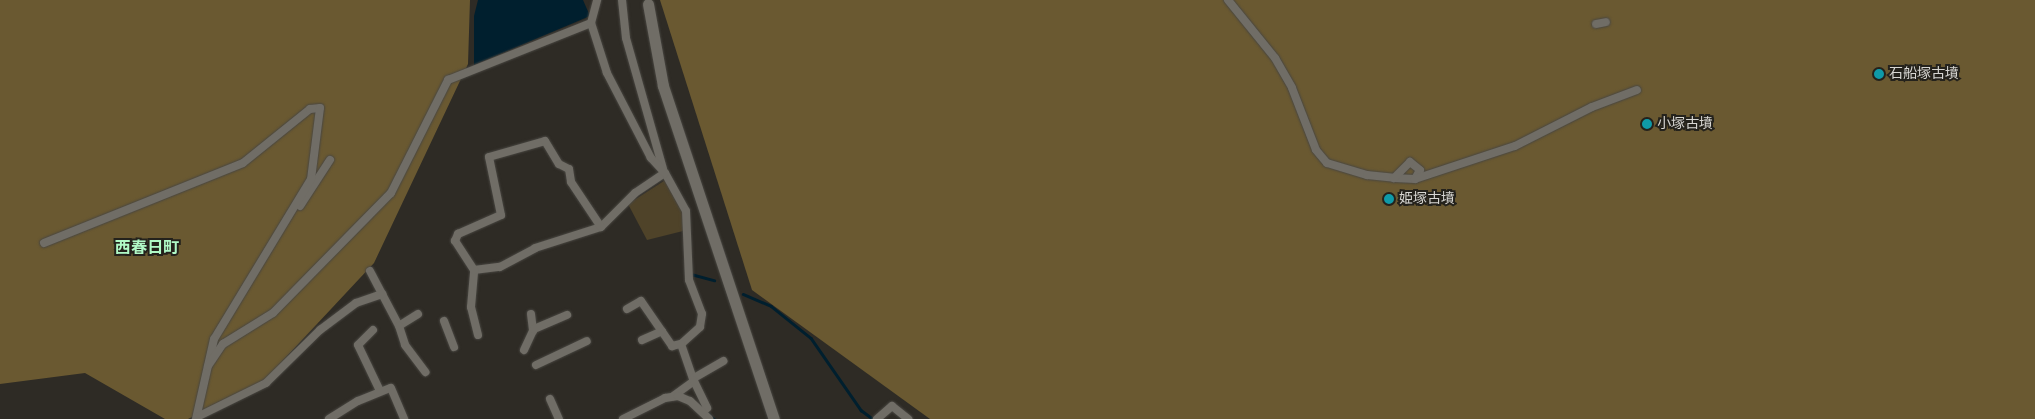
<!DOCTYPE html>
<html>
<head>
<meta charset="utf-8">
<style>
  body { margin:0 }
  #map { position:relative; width:2035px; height:419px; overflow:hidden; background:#2e2b25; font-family:Karla,"Noto Sans JP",sans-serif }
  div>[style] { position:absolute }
  .green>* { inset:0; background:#4f4329 }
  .forest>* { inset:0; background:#6a5931 }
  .water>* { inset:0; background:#001f2e }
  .stream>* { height:2.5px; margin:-1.25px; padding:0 1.25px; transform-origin:1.25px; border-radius:1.25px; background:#001f2e }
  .roads { filter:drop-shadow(0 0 1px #484641) drop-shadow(0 0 1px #484641) }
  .street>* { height:8px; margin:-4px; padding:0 4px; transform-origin:4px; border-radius:4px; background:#706d66 }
  .secondary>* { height:11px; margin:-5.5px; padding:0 5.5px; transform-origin:5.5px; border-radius:5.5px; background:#706d66 }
  .dots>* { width:14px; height:14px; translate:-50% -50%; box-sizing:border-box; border:2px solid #24221c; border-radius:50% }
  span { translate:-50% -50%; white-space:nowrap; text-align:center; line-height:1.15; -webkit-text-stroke:4px #24221c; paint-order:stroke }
  .poi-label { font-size:14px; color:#d7d6d2 }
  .left { translate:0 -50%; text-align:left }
  .quarter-label { font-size:16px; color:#b0f9c6; font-weight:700 }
</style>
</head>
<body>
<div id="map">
  <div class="green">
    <div style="clip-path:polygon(667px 179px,685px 215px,683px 231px,647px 240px,628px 204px)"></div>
  </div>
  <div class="forest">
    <div style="clip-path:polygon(0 0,470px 0,468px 64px,374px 263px,260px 385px,188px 419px,165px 419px,85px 373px,0 384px)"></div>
    <div style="clip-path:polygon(660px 0,2035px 0,2035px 419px,930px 419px,752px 290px)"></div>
  </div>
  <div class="water">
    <div style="clip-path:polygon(478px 0,583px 0,590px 16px,474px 65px,474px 16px)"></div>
  </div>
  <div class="stream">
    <div style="left:691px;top:274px;width:24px;rotate:15deg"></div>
    <div style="left:743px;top:294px;width:30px;rotate:23deg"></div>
    <div style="left:771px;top:306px;width:51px;rotate:38.7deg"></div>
    <div style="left:811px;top:338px;width:88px;rotate:55.2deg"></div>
    <div style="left:861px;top:410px;width:15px;rotate:37deg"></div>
    <div style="left:705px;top:410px;width:13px;rotate:45deg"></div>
  </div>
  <div class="roads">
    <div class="street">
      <div style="left:622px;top:0;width:38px;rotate:84deg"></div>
      <div style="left:626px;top:38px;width:136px;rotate:74.2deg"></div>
      <div style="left:1228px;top:0;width:75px;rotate:51deg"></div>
      <div style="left:1275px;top:58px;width:34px;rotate:60deg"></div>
      <div style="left:1292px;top:88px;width:66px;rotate:68.8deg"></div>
      <div style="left:1316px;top:150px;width:17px;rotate:50deg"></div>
      <div style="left:1327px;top:163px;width:42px;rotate:16.7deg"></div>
      <div style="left:1367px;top:175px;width:27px;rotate:6deg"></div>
      <div style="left:1394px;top:178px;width:21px;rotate:3deg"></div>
      <div style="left:1415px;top:179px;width:10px;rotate:-61deg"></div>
      <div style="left:1420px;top:170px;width:13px;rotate:-141deg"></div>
      <div style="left:1410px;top:162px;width:23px;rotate:135deg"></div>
      <div style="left:1596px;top:24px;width:10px;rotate:-11deg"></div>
      <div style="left:665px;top:173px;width:43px;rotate:61.1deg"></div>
      <div style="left:686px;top:211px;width:69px;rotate:87.5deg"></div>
      <div style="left:689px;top:280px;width:36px;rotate:69deg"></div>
      <div style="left:702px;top:314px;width:13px;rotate:99deg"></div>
      <div style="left:700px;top:327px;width:25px;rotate:138deg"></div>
      <div style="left:681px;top:344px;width:39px;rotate:71deg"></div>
      <div style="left:694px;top:381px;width:26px;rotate:144deg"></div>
      <div style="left:1415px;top:179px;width:105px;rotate:-18.3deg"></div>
      <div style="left:1515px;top:146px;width:86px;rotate:-26.9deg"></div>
      <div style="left:1592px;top:107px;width:48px;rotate:-20.7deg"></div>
      <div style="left:300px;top:206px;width:55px;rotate:-56.9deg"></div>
      <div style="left:44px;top:243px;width:214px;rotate:-21.9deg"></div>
      <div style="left:243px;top:163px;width:86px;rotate:-38.9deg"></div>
      <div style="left:310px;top:109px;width:10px;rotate:-6deg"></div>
      <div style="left:320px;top:108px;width:72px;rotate:97.2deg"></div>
      <div style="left:311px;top:179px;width:187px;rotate:121.2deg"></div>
      <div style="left:214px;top:339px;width:82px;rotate:102.7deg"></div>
      <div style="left:474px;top:270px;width:26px;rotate:-7deg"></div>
      <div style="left:500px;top:267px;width:40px;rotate:-28deg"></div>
      <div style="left:535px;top:248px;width:69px;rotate:-17.7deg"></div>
      <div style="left:601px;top:227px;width:48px;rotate:-45deg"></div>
      <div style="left:635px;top:193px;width:36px;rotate:-34deg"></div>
      <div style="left:665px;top:173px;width:21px;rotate:-133deg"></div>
      <div style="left:651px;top:158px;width:96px;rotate:-117.4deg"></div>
      <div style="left:607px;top:73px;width:52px;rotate:-107.7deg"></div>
      <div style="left:370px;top:271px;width:62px;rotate:62.2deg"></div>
      <div style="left:627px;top:309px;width:16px;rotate:-30deg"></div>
      <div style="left:641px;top:301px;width:55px;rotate:55.4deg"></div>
      <div style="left:672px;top:346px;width:9px;rotate:-13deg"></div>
      <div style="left:418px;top:314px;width:22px;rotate:148deg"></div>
      <div style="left:399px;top:326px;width:20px;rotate:72deg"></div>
      <div style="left:405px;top:345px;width:34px;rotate:53deg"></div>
      <div style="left:531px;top:314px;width:17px;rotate:83deg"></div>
      <div style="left:444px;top:321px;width:28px;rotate:69deg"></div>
      <div style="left:373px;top:330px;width:21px;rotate:135deg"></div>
      <div style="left:358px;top:345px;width:51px;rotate:64.4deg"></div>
      <div style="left:478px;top:335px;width:29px;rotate:-104deg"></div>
      <div style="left:471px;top:307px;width:37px;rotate:-85deg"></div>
      <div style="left:474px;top:270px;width:35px;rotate:-123deg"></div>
      <div style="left:455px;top:241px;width:8px;rotate:-67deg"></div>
      <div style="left:458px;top:234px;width:47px;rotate:-23.8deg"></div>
      <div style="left:501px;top:215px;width:59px;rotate:-101.7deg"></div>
      <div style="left:489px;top:157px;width:58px;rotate:-15.9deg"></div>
      <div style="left:545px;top:141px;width:27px;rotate:59deg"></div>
      <div style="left:559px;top:164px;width:11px;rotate:27deg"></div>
      <div style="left:569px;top:169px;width:13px;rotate:81deg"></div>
      <div style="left:571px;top:182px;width:54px;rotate:56.3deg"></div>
      <div style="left:642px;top:340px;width:22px;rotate:-24deg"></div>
      <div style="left:524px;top:350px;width:23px;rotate:-65deg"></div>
      <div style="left:534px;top:329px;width:36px;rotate:-23deg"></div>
      <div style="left:536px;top:365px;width:56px;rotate:-25.2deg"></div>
      <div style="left:208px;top:366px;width:27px;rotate:-56deg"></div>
      <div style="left:223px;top:344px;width:59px;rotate:-31.8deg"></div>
      <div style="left:273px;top:313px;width:168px;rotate:-45.5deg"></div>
      <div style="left:391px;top:193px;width:127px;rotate:-63.2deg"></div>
      <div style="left:448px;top:80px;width:154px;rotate:-21.7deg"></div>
      <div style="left:591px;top:23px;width:24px;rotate:-75deg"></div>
      <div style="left:694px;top:378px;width:34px;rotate:-30deg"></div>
      <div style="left:694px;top:381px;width:30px;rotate:64deg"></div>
      <div style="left:707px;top:408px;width:6px;rotate:135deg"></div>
      <div style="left:550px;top:399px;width:22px;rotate:66deg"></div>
      <div style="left:197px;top:417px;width:77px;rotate:-26.2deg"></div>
      <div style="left:266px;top:383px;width:76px;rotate:-44.5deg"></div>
      <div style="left:320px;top:330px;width:45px;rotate:-36.9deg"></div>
      <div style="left:356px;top:303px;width:28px;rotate:-19deg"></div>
      <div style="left:329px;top:419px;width:34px;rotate:-32deg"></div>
      <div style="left:358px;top:401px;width:35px;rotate:-22deg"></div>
      <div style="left:391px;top:388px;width:34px;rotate:67deg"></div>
      <div style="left:623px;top:419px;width:47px;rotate:-26.6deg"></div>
      <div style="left:665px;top:398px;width:13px;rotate:-9deg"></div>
      <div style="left:678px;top:396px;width:13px;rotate:23deg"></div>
      <div style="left:690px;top:401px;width:26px;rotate:43deg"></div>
      <div style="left:877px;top:419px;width:20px;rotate:-41deg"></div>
      <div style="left:892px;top:406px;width:21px;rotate:39deg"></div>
    </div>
    <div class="secondary">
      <div style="left:648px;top:4px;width:83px;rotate:79.6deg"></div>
      <div style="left:663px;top:86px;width:351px;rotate:71.6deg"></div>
    </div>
  </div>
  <div class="dots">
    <div style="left:1879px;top:74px;background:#0f9aa8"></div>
    <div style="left:1647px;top:124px;background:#0f9aa8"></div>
    <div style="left:1389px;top:199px;background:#0f9aa8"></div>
  </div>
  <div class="poi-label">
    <span class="left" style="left:1889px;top:74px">石船塚古墳</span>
    <span class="left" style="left:1657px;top:124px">小塚古墳</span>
    <span class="left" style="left:1399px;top:199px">姫塚古墳</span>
  </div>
  <div class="quarter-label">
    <span style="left:147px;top:248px">西春日町</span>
  </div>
</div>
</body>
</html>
